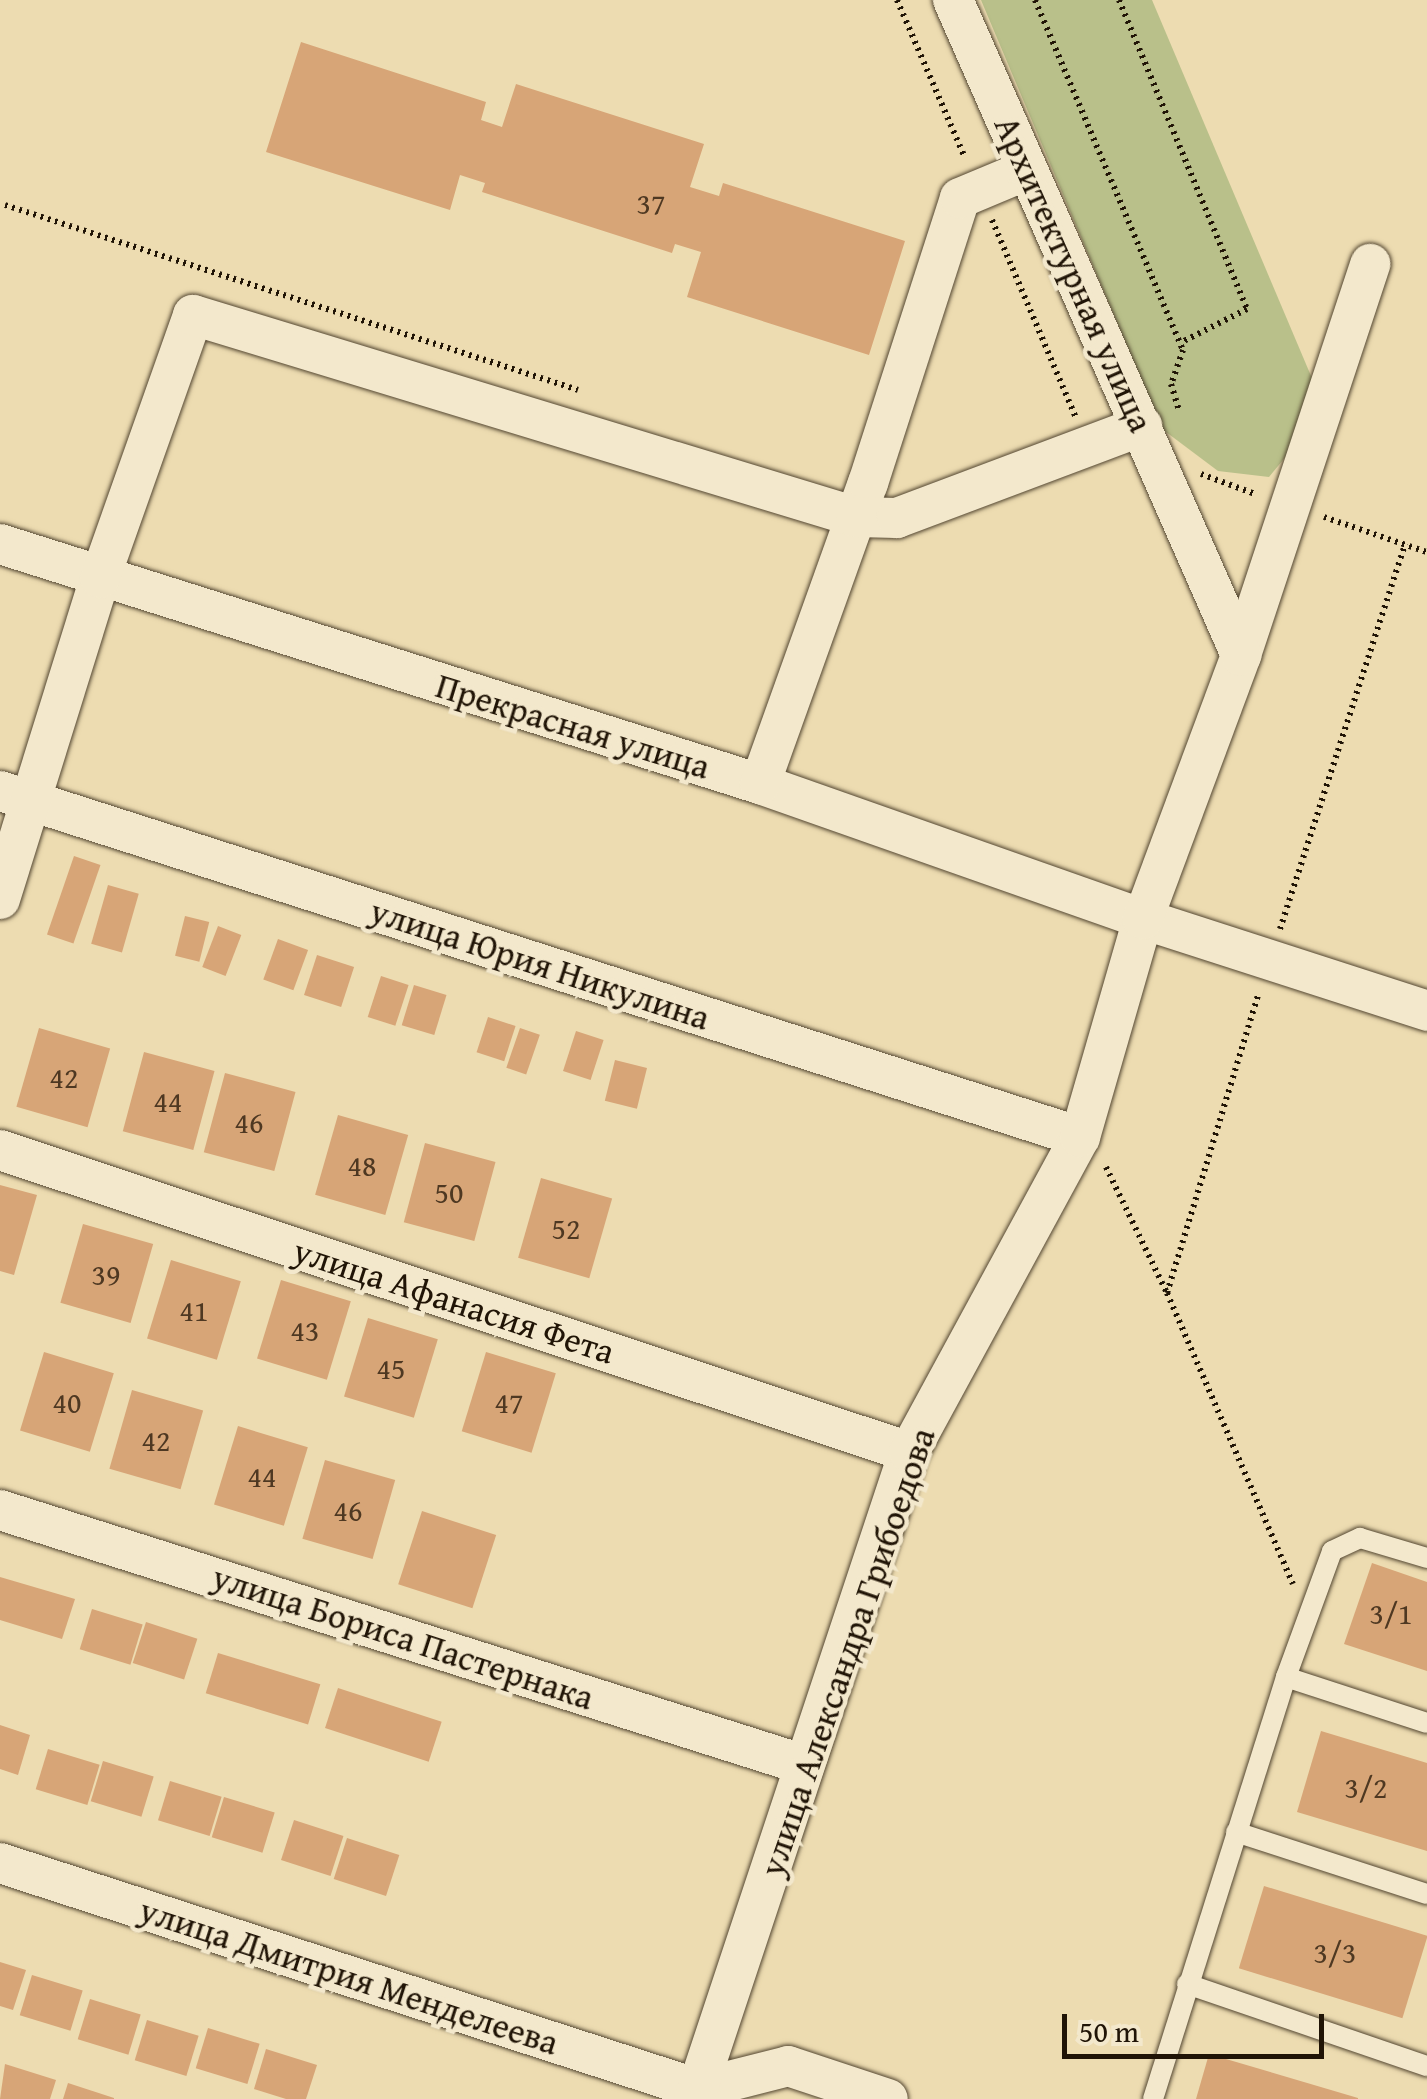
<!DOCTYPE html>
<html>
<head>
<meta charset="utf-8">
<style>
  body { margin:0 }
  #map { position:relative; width:1427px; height:2099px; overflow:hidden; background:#eddcb1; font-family:"Gentium Book Plus",serif }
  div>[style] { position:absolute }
  .green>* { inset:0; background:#b9c08a }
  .building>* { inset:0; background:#d7a577; transform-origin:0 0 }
  .path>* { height:6px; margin-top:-3px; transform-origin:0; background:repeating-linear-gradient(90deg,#201406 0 2.5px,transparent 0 7.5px) }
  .roads { filter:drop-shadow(0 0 2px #534631) drop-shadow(0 0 2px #534631) }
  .service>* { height:20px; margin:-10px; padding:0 10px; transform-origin:10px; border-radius:10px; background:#f3e8cc }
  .minor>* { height:40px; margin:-20px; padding:0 20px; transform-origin:20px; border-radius:20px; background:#f3e8cc }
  span { translate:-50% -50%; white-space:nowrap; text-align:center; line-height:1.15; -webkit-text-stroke:9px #f3e8cc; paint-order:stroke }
  .number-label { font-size:30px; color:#4e3822 }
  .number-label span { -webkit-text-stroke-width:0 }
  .street-label { font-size:35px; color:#201406 }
  .scale { position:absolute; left:1062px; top:2014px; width:262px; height:45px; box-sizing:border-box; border:5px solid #201406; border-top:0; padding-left:12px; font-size:30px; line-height:35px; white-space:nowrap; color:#201406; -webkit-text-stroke:8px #f3e8cc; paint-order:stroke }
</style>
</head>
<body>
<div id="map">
  <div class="green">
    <div style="clip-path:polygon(981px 0,1152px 0,1325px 409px,1269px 477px,1218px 471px,1162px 429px)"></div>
  </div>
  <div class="building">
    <div style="clip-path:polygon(301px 42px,486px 102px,481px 120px,502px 127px,516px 84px,704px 144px,690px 187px,719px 196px,723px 183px,905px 241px,869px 355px,687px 297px,701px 252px,675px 244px,672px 253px,482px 192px,485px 183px,460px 175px,450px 210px,266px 152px)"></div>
    <div style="left:74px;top:856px;width:28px;height:83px;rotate:19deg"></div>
    <div style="left:108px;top:885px;width:32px;height:61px;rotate:16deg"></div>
    <div style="left:185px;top:916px;width:25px;height:41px;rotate:14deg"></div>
    <div style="left:218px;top:926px;width:25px;height:44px;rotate:21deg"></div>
    <div style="left:278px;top:939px;width:32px;height:43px;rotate:20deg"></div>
    <div style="left:317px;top:955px;width:39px;height:42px;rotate:18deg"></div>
    <div style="left:381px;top:976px;width:29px;height:43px;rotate:18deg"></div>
    <div style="left:414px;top:985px;width:34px;height:42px;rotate:17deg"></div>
    <div style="left:488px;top:1017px;width:29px;height:37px;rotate:18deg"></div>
    <div style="left:39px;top:1028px;width:74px;height:82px;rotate:16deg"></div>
    <div style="left:520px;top:1028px;width:21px;height:42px;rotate:19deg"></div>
    <div style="left:576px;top:1031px;width:29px;height:42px;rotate:18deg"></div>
    <div style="left:144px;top:1052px;width:73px;height:82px;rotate:15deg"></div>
    <div style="left:615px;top:1060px;width:33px;height:42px;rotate:14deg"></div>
    <div style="left:225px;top:1073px;width:73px;height:82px;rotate:15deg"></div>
    <div style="left:338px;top:1115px;width:73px;height:83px;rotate:16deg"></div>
    <div style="left:425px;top:1143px;width:73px;height:82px;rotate:15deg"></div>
    <div style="left:541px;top:1178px;width:74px;height:83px;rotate:16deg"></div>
    <div style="clip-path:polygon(0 1185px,37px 1195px,14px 1275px,0 1271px)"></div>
    <div style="left:83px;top:1224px;width:73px;height:82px;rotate:16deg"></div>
    <div style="left:171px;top:1260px;width:73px;height:82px;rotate:17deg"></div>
    <div style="left:281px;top:1280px;width:73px;height:82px;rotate:17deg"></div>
    <div style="left:368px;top:1318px;width:73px;height:82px;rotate:17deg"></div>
    <div style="left:44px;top:1352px;width:73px;height:82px;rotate:17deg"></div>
    <div style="left:486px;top:1352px;width:73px;height:83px;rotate:17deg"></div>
    <div style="left:132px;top:1390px;width:74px;height:82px;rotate:16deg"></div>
    <div style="left:238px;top:1426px;width:73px;height:82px;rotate:17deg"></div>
    <div style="left:325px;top:1460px;width:73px;height:82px;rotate:16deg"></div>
    <div style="left:422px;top:1511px;width:78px;height:77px;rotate:18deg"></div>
    <div style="clip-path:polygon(1372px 1563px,1427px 1582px,1427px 1671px,1344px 1644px)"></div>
    <div style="clip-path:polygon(0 1577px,75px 1599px,62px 1639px,0 1620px)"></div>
    <div style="left:92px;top:1609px;width:53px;height:42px;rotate:17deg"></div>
    <div style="left:146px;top:1622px;width:54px;height:43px;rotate:18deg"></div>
    <div style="left:218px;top:1653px;width:107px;height:42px;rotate:17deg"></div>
    <div style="left:338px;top:1688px;width:109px;height:42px;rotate:18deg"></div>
    <div style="clip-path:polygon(0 1725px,30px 1735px,18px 1775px,0 1769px)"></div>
    <div style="clip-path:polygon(1321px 1731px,1427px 1763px,1427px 1851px,1297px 1812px)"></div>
    <div style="left:48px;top:1749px;width:54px;height:42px;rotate:17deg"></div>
    <div style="left:103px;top:1761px;width:53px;height:42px;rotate:17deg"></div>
    <div style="left:170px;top:1781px;width:54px;height:41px;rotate:17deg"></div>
    <div style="left:224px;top:1797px;width:53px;height:42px;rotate:17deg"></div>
    <div style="left:294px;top:1820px;width:52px;height:42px;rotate:18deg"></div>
    <div style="left:347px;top:1838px;width:55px;height:43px;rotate:18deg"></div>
    <div style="left:1264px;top:1886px;width:171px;height:86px;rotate:17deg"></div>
    <div style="clip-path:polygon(0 1962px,26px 1970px,13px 2010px,0 2006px)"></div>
    <div style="left:32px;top:1975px;width:53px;height:42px;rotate:17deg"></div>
    <div style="left:90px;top:1999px;width:53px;height:42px;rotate:17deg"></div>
    <div style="left:147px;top:2020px;width:54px;height:42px;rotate:17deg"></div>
    <div style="left:208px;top:2028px;width:54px;height:42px;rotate:17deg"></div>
    <div style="clip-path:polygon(266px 2049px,317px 2065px,306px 2099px,286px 2099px,254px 2089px)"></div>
    <div style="clip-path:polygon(1209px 2054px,1358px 2098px,1358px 2099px,1196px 2099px)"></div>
    <div style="clip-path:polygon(5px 2064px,56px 2080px,50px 2099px,0 2099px)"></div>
    <div style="clip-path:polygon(68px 2083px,114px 2098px,114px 2099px,63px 2099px)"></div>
  </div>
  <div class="path">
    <div style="left:897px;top:0;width:172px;rotate:66.7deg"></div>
    <div style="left:1035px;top:0;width:380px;rotate:67.1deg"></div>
    <div style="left:1183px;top:350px;width:36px;rotate:109deg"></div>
    <div style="left:1171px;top:384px;width:28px;rotate:73deg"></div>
    <div style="left:1119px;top:0;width:334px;rotate:67.5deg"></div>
    <div style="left:1247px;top:309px;width:75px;rotate:153.1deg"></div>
    <div style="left:5px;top:205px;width:602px;rotate:17.89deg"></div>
    <div style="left:992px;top:220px;width:213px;rotate:67deg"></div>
    <div style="left:1201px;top:474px;width:58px;rotate:20.3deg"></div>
    <div style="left:1324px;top:517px;width:109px;rotate:18.8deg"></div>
    <div style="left:1280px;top:929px;width:405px;rotate:-72deg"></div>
    <div style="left:1106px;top:1167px;width:140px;rotate:64.2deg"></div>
    <div style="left:1167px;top:1293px;width:317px;rotate:66.6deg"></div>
    <div style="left:1167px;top:1293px;width:314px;rotate:-73deg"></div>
  </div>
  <div class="roads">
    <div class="service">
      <div style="left:1286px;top:1677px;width:148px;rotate:18.1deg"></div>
      <div style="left:1236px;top:1832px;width:201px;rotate:18deg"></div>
      <div style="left:1187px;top:1984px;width:254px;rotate:18.9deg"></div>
      <div style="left:1153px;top:2099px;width:442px;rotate:-72.5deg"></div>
      <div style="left:1286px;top:1677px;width:134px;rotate:-69.9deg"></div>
      <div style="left:1332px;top:1551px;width:31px;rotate:-25deg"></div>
      <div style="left:1360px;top:1538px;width:70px;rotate:16.6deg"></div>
    </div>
    <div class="minor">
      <div style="left:0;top:544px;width:797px;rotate:17.53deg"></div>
      <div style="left:760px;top:784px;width:406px;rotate:19.4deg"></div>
      <div style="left:1143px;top:919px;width:299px;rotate:17.9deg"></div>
      <div style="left:1241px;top:655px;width:412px;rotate:-71.7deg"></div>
      <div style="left:760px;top:784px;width:320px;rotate:-70.3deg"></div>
      <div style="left:868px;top:483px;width:299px;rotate:-72.1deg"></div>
      <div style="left:960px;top:198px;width:73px;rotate:-22.7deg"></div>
      <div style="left:0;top:791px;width:1134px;rotate:17.76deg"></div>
      <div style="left:0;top:899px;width:336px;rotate:-72.7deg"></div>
      <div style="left:100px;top:578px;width:279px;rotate:-70.5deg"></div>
      <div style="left:193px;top:315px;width:693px;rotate:16.94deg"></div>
      <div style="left:856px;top:517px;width:41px;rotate:1.4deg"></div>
      <div style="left:897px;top:518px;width:262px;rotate:-20.6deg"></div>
      <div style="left:0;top:1150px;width:958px;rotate:18.38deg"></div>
      <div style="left:0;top:1510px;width:844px;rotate:17.58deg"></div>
      <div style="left:0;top:1863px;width:734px;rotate:17.94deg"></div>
      <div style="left:698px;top:2089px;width:93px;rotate:-14.3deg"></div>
      <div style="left:788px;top:2066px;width:105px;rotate:18.3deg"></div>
      <div style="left:694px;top:2099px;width:682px;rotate:-71.62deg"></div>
      <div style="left:909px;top:1452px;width:358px;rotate:-61.5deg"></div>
      <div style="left:1080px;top:1137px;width:227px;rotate:-73.9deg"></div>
      <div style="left:1143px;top:919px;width:282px;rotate:-69.6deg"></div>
      <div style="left:1241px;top:655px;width:716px;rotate:-113.73deg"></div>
    </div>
  </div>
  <div class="number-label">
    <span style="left:651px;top:203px">37</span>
    <span style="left:64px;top:1077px">42</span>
    <span style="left:168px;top:1101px">44</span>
    <span style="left:249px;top:1122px">46</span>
    <span style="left:362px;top:1165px">48</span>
    <span style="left:449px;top:1192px">50</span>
    <span style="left:566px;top:1228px">52</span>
    <span style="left:106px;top:1274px">39</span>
    <span style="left:194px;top:1310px">41</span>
    <span style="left:305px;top:1330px">43</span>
    <span style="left:391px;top:1368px">45</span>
    <span style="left:67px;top:1402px">40</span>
    <span style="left:509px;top:1402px">47</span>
    <span style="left:156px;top:1440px">42</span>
    <span style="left:262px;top:1476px">44</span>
    <span style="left:348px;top:1510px">46</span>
    <span style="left:1391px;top:1613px">3/1</span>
    <span style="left:1366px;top:1787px">3/2</span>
    <span style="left:1335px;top:1952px">3/3</span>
  </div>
  <div class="street-label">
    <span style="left:1074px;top:274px;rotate:66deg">Архитектурная улица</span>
    <span style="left:573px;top:726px;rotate:17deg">Прекрасная улица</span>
    <span style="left:540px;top:964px;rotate:18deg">улица Юрия Никулина</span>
    <span style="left:454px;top:1301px;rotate:18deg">улица Афанасия Фета</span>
    <span style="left:403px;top:1637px;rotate:18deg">улица Бориса Пастернака</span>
    <span style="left:847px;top:1652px;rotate:-71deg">улица Александра Грибоедова</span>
    <span style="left:349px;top:1976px;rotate:18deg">улица Дмитрия Менделеева</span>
  </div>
  <div class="scale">50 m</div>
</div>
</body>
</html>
